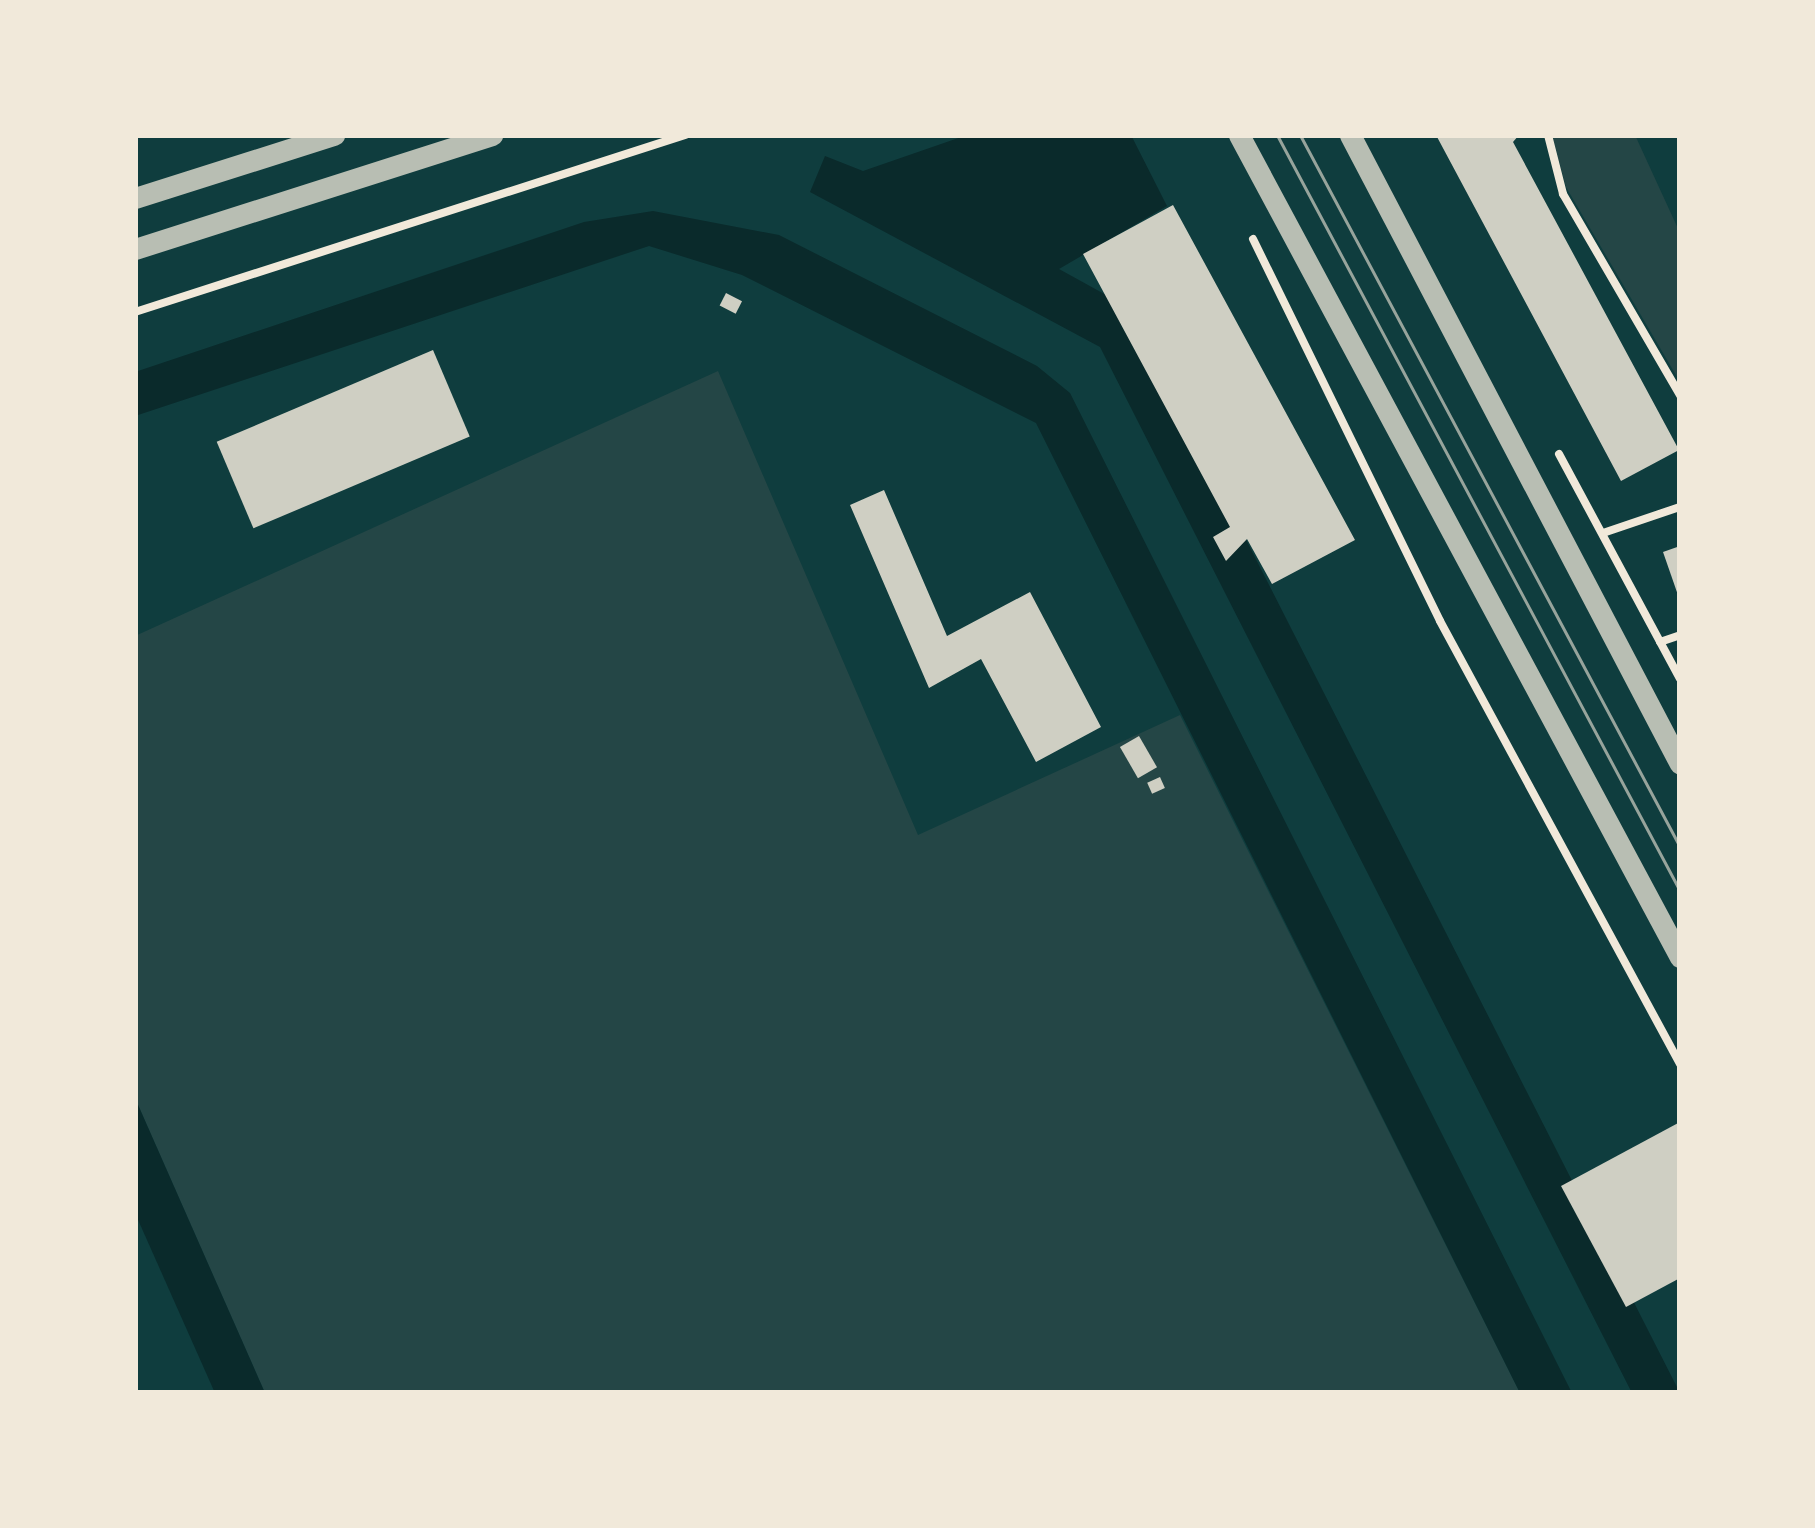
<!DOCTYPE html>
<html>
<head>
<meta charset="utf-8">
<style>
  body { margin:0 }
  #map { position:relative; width:1815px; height:1528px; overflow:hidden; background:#0f3d3e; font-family:Karla,sans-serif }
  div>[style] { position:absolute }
  .green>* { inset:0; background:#244646 }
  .water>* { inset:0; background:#0a2a2b }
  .building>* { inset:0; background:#cfcfc3; transform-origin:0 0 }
  .path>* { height:8px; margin:-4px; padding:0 4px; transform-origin:4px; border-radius:4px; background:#f1e9da }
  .tertiary>* { height:21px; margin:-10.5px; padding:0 10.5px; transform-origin:10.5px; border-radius:10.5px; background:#b8beb3 }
  .tram>* { height:3px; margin:-1.5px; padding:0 1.5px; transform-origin:1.5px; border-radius:1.5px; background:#97a49c }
  span { translate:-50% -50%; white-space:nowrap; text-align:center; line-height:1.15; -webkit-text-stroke:12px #f1e9da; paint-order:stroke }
  .frame { position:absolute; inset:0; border:138px solid #f1e9da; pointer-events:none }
</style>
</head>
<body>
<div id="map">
  <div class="green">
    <div style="clip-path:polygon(1552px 135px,1635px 135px,1680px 233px,1680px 382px,1566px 187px)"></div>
    <div style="clip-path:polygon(718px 371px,918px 835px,1180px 715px,1520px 1393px,265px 1393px,135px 1098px,135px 636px)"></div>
  </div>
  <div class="water">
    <div style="clip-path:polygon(967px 135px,1131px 135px,1167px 206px,1059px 269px,1117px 301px,1148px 347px,1680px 1393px,1632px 1393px,1100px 347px,810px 192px,825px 156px,863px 171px)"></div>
    <div style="clip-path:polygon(653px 211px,779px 235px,1037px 366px,1070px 393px,1572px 1393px,1520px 1393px,1036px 423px,742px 275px,649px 246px,135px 416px,135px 372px,584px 222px)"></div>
    <div style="clip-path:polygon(135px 1098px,265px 1393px,215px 1393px,135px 1213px)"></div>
  </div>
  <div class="building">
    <div style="clip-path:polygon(1436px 135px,1519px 135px,1513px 142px,1679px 450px,1621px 481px)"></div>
    <div style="clip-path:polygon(1173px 205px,1355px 540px,1272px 584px,1247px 539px,1226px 561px,1213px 537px,1230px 527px,1083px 254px)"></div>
    <div style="left:726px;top:293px;width:18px;height:14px;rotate:27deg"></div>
    <div style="left:433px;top:350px;width:94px;height:235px;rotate:67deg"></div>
    <div style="clip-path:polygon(884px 490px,947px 636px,1030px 592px,1101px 727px,1036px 762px,981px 659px,929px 688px,850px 505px)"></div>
    <div style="clip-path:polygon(1680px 546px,1680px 598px,1679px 598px,1663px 552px)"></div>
    <div style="left:1139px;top:736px;width:36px;height:22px;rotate:60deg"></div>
    <div style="left:1160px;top:777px;width:12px;height:14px;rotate:66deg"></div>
    <div style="clip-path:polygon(1680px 1122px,1680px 1278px,1626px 1307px,1561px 1186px)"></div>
  </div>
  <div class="path">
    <div style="left:1548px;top:135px;width:61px;rotate:75.7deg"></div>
    <div style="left:1563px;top:194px;width:233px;rotate:59.8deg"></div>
    <div style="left:1253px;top:239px;width:425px;rotate:63.9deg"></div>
    <div style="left:1440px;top:621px;width:504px;rotate:61.55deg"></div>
    <div style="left:135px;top:312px;width:578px;rotate:-17.84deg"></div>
    <div style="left:1559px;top:454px;width:255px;rotate:61.7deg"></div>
    <div style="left:1603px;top:533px;width:81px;rotate:-18.7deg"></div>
    <div style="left:1660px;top:642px;width:21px;rotate:-19deg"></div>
  </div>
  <div class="tertiary">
    <div style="left:1239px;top:135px;width:933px;rotate:61.79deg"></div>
    <div style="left:1350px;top:135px;width:710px;rotate:62.32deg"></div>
    <div style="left:135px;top:198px;width:209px;rotate:-17.6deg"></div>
    <div style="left:135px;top:249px;width:375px;rotate:-17.7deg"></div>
  </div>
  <div class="tram">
    <div style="left:1277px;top:135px;width:857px;rotate:61.94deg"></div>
    <div style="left:1300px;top:135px;width:807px;rotate:61.91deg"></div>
  </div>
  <div class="frame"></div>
</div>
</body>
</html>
